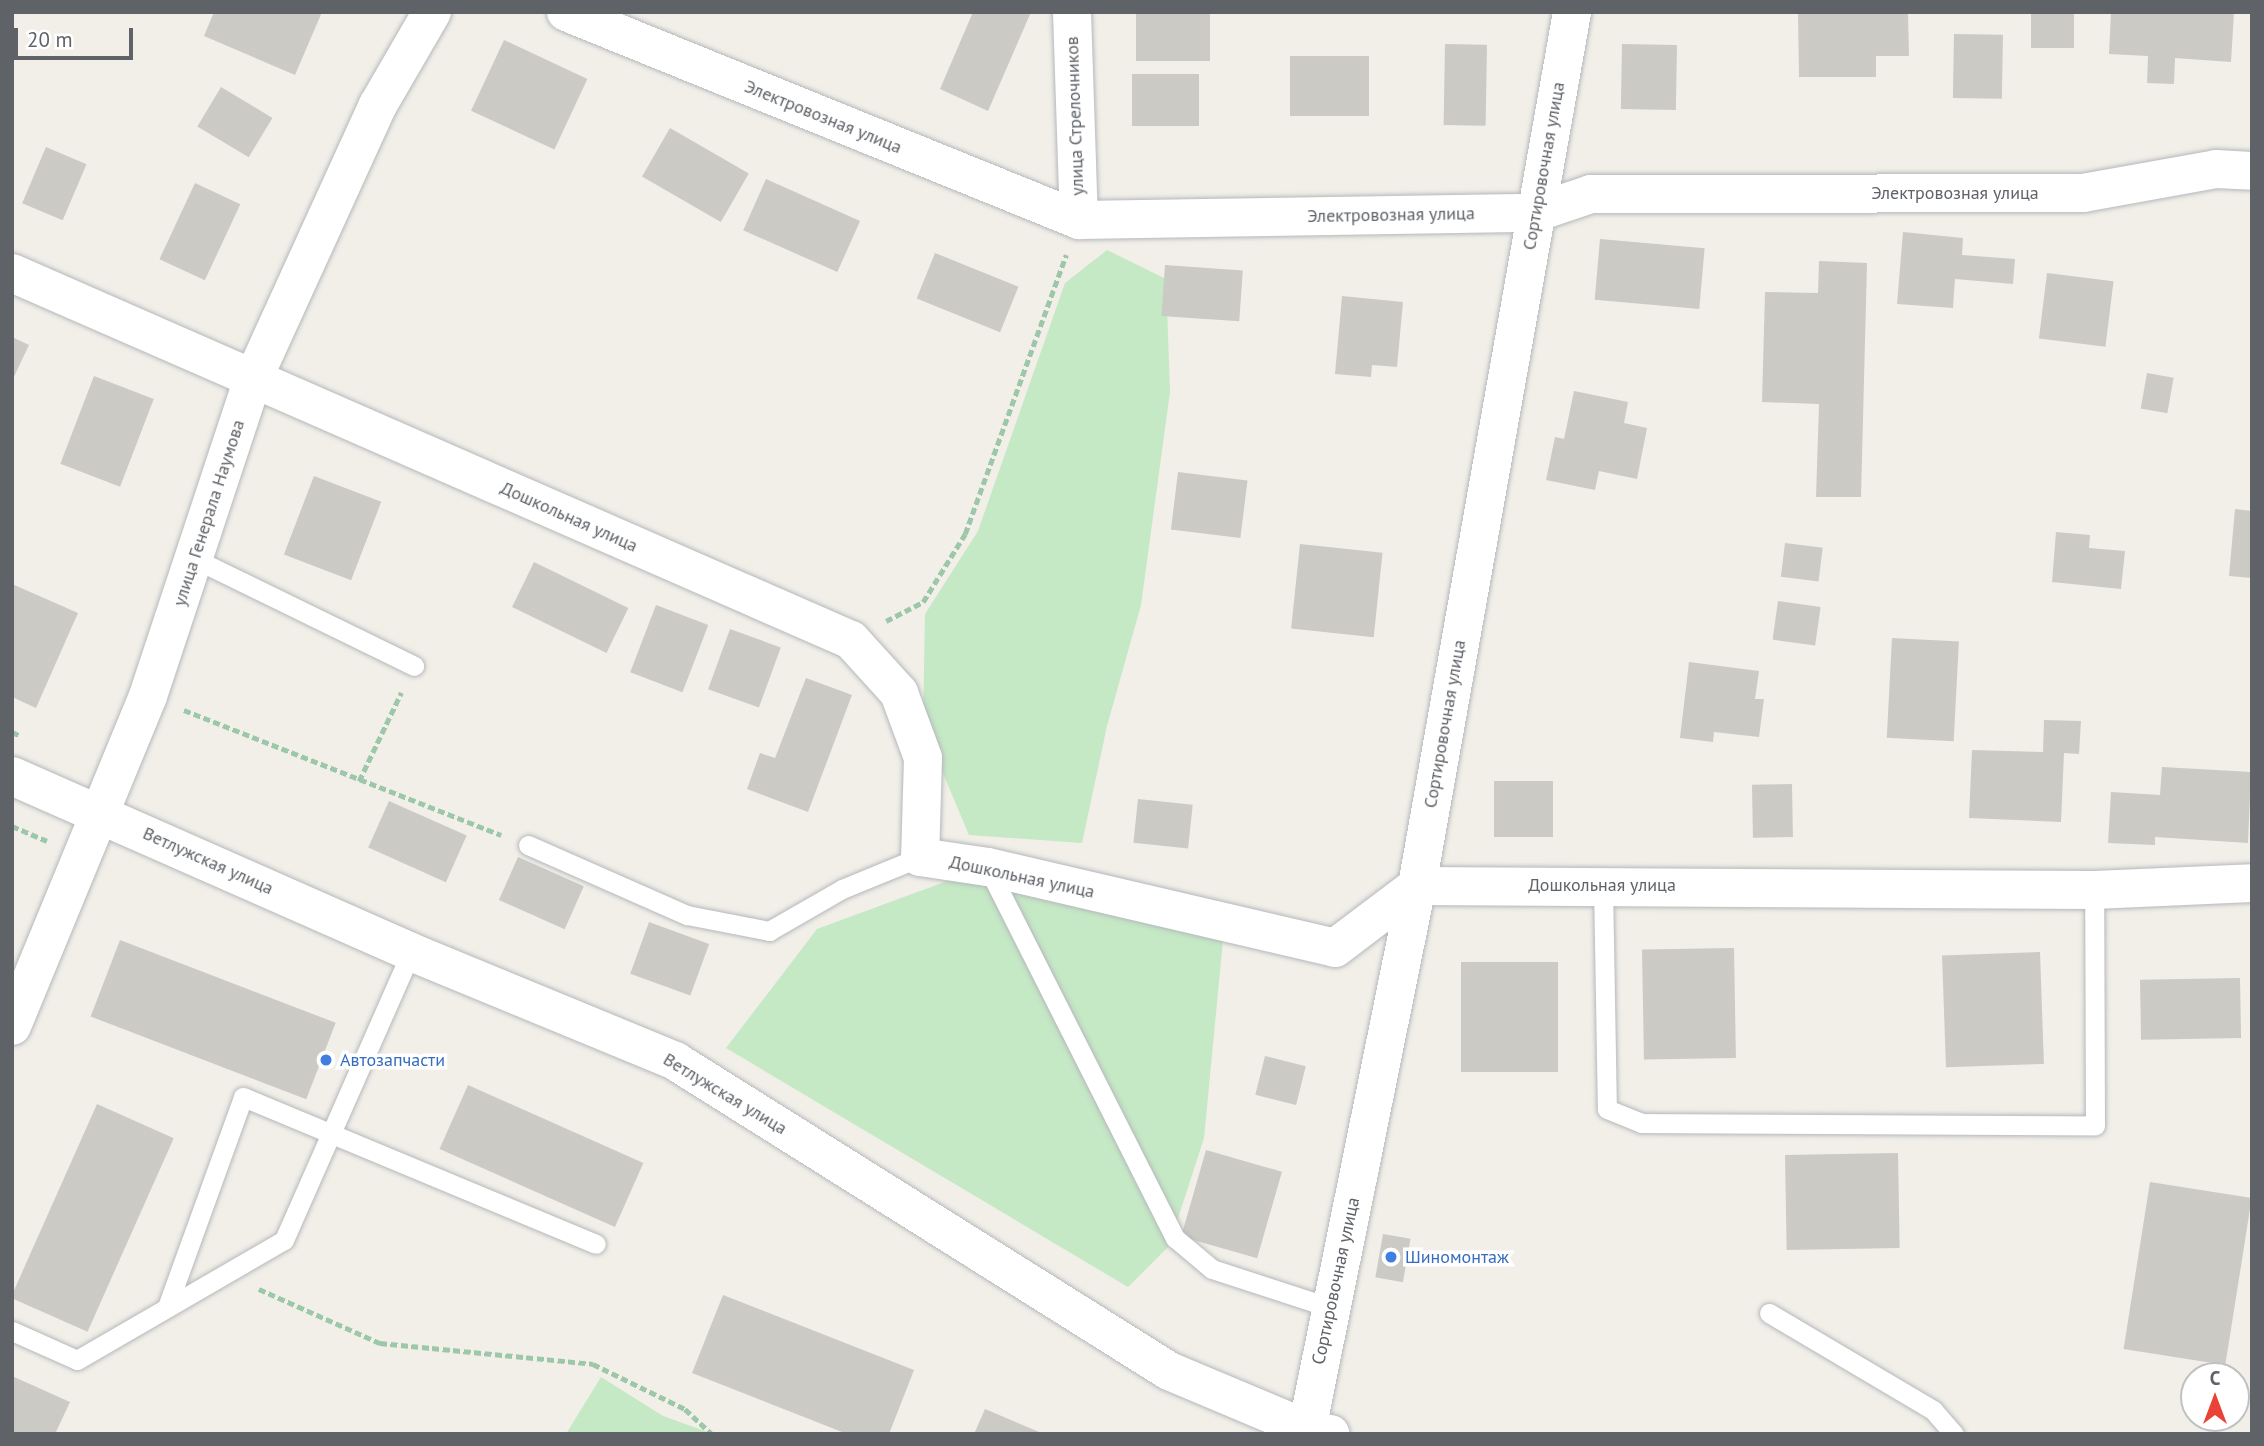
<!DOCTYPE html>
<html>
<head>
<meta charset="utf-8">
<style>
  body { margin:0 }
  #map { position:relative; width:2264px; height:1446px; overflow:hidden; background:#f1efe8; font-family:"PT Sans",sans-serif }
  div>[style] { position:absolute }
  .green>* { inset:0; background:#c5e8c5 }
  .building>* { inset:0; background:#cccac5; transform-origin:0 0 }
  .path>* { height:4.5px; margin-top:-2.25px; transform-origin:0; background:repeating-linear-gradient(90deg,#9cc7a9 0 7px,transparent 0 10.5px) }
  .roads { filter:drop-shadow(0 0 2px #b5b8bc) drop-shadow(0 0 2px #b5b8bc) }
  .service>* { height:19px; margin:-9.5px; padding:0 9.5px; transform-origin:9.5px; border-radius:9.5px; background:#fff }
  .minor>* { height:38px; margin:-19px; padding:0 19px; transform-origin:19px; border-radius:19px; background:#fff }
  .secondary>* { height:38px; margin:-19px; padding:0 19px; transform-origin:19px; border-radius:19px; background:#fff }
  .dots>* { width:19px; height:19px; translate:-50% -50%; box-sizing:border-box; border:4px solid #fff; border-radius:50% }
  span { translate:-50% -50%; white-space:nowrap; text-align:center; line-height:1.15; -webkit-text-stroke:7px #fff; paint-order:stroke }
  .street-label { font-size:18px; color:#5f6368 }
  .shop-label { font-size:18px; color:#366cbe }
  .left { translate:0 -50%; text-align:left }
  .frame { position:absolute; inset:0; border:14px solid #5f6368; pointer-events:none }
  .north { position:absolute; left:2180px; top:1362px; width:70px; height:70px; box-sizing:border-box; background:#fff; border:2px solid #bfc1c3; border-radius:50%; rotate:0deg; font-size:19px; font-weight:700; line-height:28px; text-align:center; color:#5f6368 }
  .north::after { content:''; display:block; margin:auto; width:24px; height:32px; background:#ea4335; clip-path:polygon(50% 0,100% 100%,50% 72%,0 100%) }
  .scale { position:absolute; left:14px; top:28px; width:119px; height:32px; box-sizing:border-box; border:4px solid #5f6368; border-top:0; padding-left:9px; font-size:21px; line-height:24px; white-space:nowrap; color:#5f6368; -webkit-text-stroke:5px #fff; paint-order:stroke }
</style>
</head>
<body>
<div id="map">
  <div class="green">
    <div style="clip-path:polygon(1107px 250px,1166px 279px,1170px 392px,1141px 605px,1107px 726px,1082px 843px,969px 835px,923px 726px,925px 614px,978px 531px,1065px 283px)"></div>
    <div style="clip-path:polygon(969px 873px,1225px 919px,1204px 1138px,1169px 1246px,1128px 1287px,726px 1048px,817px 929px)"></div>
    <div style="clip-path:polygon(601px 1377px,663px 1416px,713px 1434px,566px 1434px)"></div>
  </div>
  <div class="building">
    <div style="clip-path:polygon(214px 12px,322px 12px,295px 75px,204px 36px)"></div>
    <div style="clip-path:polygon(973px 12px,1031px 12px,988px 111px,940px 89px)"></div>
    <div style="left:1136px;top:12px;width:74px;height:49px"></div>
    <div style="clip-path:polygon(1798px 12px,1908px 12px,1909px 56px,1876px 56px,1876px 77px,1799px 77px)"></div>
    <div style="left:2031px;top:12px;width:43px;height:36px"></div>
    <div style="clip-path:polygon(2111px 12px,2234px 12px,2231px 62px,2175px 58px,2174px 84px,2147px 83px,2148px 56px,2109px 54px)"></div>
    <div style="left:1954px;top:34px;width:49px;height:64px;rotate:1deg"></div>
    <div style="left:504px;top:40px;width:92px;height:78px;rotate:25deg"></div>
    <div style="left:1445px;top:44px;width:42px;height:81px;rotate:1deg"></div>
    <div style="left:1622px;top:44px;width:55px;height:65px;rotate:1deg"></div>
    <div style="left:1290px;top:56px;width:79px;height:60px"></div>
    <div style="left:1132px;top:74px;width:67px;height:52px"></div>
    <div style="left:221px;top:87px;width:60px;height:46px;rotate:31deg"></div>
    <div style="left:670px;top:128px;width:91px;height:56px;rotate:30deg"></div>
    <div style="left:46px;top:147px;width:44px;height:61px;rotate:23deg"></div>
    <div style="left:766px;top:179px;width:103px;height:56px;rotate:24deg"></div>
    <div style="left:195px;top:183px;width:50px;height:84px;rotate:25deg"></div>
    <div style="clip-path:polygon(1903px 232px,1963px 238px,1962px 255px,2015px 259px,2013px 284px,1955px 279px,1953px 308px,1897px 304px)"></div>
    <div style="left:1600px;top:239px;width:105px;height:61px;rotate:5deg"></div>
    <div style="left:935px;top:253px;width:90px;height:49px;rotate:22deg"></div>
    <div style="clip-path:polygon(1819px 261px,1867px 263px,1861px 497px,1816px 497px,1819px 404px,1762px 402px,1765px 292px,1818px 293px)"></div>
    <div style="left:1165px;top:265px;width:78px;height:51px;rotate:4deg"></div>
    <div style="left:2047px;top:273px;width:67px;height:66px;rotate:7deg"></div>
    <div style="clip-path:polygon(1342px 296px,1403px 302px,1397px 367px,1372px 365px,1371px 377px,1335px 374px)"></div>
    <div style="clip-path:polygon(12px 337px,29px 345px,12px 381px)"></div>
    <div style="left:2147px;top:373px;width:27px;height:36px;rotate:10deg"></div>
    <div style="left:94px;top:376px;width:64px;height:94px;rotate:21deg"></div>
    <div style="clip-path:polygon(1574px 391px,1628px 402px,1624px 423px,1647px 428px,1637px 479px,1599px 471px,1595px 490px,1546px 480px,1555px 437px,1564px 439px)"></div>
    <div style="left:1178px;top:472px;width:70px;height:58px;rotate:7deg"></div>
    <div style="left:314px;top:476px;width:72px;height:84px;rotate:21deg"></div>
    <div style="clip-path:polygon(2235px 509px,2252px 511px,2252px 578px,2229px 576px)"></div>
    <div style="clip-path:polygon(2056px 532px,2090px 535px,2089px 548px,2125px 551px,2121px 589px,2052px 582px)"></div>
    <div style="left:1785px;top:543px;width:38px;height:34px;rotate:7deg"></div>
    <div style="left:1300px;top:544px;width:83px;height:85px;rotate:6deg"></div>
    <div style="left:534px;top:562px;width:105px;height:50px;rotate:26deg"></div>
    <div style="clip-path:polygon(12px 584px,78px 613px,36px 708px,12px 697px)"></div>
    <div style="left:1778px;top:601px;width:43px;height:39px;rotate:8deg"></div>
    <div style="left:656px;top:605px;width:56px;height:72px;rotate:21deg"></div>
    <div style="left:730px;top:629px;width:54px;height:64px;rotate:20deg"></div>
    <div style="left:1892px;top:638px;width:67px;height:100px;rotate:3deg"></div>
    <div style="clip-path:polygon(1689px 662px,1759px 671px,1755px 699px,1764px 699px,1759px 737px,1714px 732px,1713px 742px,1680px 738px)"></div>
    <div style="clip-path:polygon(806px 678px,852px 695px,808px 812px,747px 789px,760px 753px,775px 758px)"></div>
    <div style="clip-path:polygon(2044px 720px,2081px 721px,2079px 754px,2064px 753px,2061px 822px,1969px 818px,1972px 750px,2043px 752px)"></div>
    <div style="clip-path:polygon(2162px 767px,2251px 772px,2248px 843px,2155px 837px,2155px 845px,2108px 843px,2111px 792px,2160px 795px)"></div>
    <div style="left:1494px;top:781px;width:59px;height:56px"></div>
    <div style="left:1792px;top:784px;width:53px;height:40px;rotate:89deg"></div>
    <div style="left:1138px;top:799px;width:55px;height:44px;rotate:6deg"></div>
    <div style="left:389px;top:801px;width:85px;height:51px;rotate:24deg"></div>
    <div style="left:518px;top:857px;width:72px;height:47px;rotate:24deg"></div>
    <div style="left:649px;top:922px;width:64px;height:55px;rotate:20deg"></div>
    <div style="left:120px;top:940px;width:231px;height:82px;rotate:21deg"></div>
    <div style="left:1734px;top:948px;width:110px;height:92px;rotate:89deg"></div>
    <div style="left:2040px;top:952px;width:112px;height:98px;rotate:88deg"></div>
    <div style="left:1461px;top:962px;width:97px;height:110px"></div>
    <div style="left:2240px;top:978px;width:60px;height:100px;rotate:89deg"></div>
    <div style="left:1265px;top:1056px;width:42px;height:40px;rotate:14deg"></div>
    <div style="left:468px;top:1085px;width:192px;height:70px;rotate:24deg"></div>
    <div style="left:97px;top:1104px;width:84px;height:212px;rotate:24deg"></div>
    <div style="left:1206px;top:1150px;width:79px;height:90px;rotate:16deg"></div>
    <div style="left:1898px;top:1153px;width:95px;height:113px;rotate:89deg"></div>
    <div style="left:2150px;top:1182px;width:103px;height:169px;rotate:9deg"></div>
    <div style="left:1383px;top:1234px;width:28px;height:44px;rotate:10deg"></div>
    <div style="clip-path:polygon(723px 1295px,914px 1370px,889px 1434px,847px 1434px,692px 1373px)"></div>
    <div style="clip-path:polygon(12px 1376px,70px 1402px,55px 1434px,12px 1434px)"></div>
    <div style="clip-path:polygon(985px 1409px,1044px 1434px,974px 1434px)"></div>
  </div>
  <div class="path">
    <div style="left:886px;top:621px;width:42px;rotate:-27.2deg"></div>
    <div style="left:923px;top:602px;width:80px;rotate:-58.3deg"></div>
    <div style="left:965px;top:534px;width:297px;rotate:-70.1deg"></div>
    <div style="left:184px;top:710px;width:341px;rotate:21.5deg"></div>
    <div style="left:12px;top:732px;width:10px;rotate:24deg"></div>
    <div style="left:359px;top:781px;width:98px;rotate:-64.5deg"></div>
    <div style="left:12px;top:826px;width:38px;rotate:23deg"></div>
    <div style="left:259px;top:1289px;width:133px;rotate:24.1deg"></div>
    <div style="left:380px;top:1343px;width:214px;rotate:5.6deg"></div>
    <div style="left:593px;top:1364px;width:102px;rotate:26.1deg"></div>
    <div style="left:685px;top:1409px;width:37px;rotate:43deg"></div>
  </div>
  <div class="roads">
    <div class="service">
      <div style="left:193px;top:558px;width:246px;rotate:26deg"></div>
      <div style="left:528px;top:845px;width:174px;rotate:23.8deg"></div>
      <div style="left:687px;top:915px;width:84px;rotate:11deg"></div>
      <div style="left:769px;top:931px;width:84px;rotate:-29.9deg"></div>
      <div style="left:842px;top:889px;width:84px;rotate:-22.3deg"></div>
      <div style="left:988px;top:868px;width:415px;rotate:63.2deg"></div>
      <div style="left:1175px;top:1238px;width:48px;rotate:40deg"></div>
      <div style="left:1212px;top:1269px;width:125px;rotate:18.1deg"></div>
      <div style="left:1603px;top:884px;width:225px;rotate:89deg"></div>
      <div style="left:1607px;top:1109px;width:37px;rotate:22deg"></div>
      <div style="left:1641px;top:1123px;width:454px;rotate:0.3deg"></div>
      <div style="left:2095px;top:1125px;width:235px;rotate:-90.2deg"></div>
      <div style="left:167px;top:1307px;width:223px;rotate:-70.1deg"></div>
      <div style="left:243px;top:1097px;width:382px;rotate:22.6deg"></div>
      <div style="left:1769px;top:1313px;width:191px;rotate:30.6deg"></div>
      <div style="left:1933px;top:1410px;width:32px;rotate:49deg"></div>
      <div style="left:12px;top:1331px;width:71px;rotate:24deg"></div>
      <div style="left:77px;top:1360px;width:239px;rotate:-30.1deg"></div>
      <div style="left:284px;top:1240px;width:315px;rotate:-66.2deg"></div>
    </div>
    <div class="minor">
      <div style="left:566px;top:12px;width:554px;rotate:22.07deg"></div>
      <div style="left:1079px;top:220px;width:456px;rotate:-0.9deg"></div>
      <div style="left:1535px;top:213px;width:59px;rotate:-18.7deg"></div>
      <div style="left:1591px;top:194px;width:492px;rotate:-0.1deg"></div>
      <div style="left:2083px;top:193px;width:135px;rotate:-10.2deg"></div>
      <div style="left:2216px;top:169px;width:36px;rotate:3deg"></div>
      <div style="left:1072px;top:12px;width:208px;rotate:88.1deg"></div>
      <div style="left:12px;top:273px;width:916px;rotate:23.63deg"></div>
      <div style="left:851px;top:640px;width:72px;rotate:47.8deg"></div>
      <div style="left:899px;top:693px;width:69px;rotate:69.7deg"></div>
      <div style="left:923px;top:758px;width:99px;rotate:91.7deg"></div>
      <div style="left:920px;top:857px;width:69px;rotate:8.4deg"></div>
      <div style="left:988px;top:867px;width:356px;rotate:13.1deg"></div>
      <div style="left:1335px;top:948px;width:103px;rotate:-37.1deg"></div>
      <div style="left:1417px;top:886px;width:677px;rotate:0.34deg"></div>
      <div style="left:2094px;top:890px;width:158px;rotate:-2.5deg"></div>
      <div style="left:12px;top:1026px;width:357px;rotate:-67.6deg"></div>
      <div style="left:148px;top:696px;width:334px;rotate:-71.7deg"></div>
      <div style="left:253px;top:379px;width:301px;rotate:-65.5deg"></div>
      <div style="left:378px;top:105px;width:108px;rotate:-59.9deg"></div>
      <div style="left:1306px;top:1434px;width:559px;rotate:-78.55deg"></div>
      <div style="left:1417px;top:886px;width:888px;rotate:-79.94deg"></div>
    </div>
    <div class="secondary">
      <div style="left:12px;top:776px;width:436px;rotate:23.8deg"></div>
      <div style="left:411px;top:952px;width:286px;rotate:22.4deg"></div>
      <div style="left:675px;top:1061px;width:583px;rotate:32.11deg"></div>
      <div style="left:1169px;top:1371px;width:150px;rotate:22.8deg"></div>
      <div style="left:1307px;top:1429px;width:24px;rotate:12deg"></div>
    </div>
  </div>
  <div class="dots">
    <div style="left:326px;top:1060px;background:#3f7fe0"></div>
    <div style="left:1391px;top:1257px;background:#3f7fe0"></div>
  </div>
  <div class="street-label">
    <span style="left:1075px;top:116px;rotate:-92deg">улица Стрелочников</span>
    <span style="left:823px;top:117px;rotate:22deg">Электровозная улица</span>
    <span style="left:1544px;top:166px;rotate:-80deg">Сортировочная улица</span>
    <span style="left:1955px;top:193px">Электровозная улица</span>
    <span style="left:1391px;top:215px;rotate:-1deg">Электровозная улица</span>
    <span style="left:209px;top:513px;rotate:-72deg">улица Генерала Наумова</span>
    <span style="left:569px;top:517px;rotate:24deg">Дошкольная улица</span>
    <span style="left:1445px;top:724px;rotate:-80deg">Сортировочная улица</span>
    <span style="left:208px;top:861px;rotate:24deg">Ветлужская улица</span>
    <span style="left:1022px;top:877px;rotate:12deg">Дошкольная улица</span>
    <span style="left:1602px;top:885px">Дошкольная улица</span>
    <span style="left:725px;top:1094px;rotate:31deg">Ветлужская улица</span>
    <span style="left:1336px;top:1281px;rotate:-78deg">Сортировочная улица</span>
  </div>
  <div class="shop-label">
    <span class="left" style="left:340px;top:1060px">Автозапчасти</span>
    <span class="left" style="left:1405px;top:1257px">Шиномонтаж</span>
  </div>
  <div class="frame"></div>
  <div class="north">С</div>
  <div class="scale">20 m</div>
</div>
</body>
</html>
